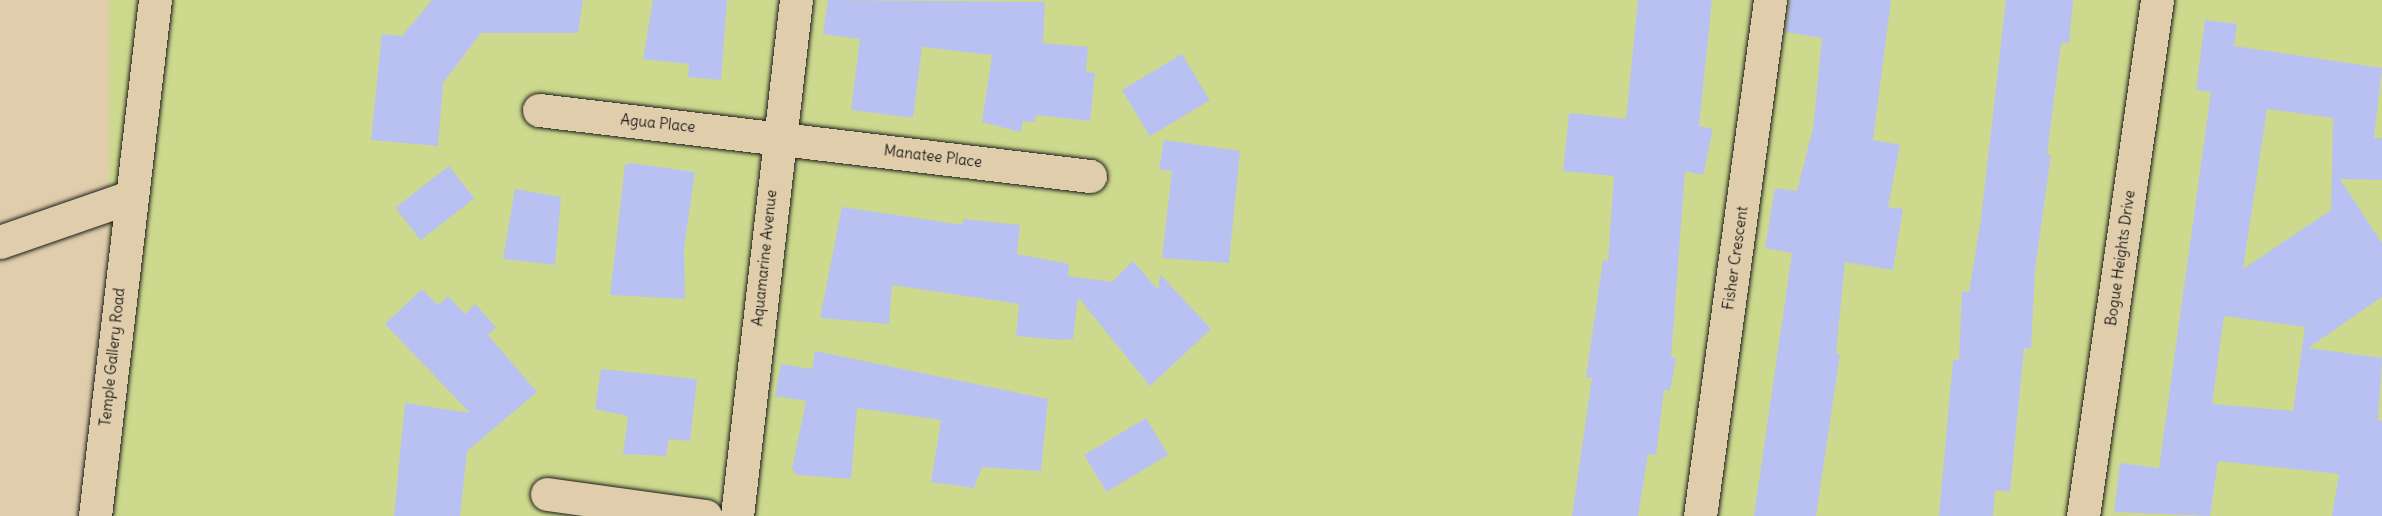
<!DOCTYPE html>
<html>
<head>
<meta charset="utf-8">
<style>
  body { margin:0 }
  #map { position:relative; width:2382px; height:516px; overflow:hidden; background:#e0cdab; font-family:Delius,sans-serif }
  div>[style] { position:absolute }
  .green>* { inset:0; background:#cdda8d; transform-origin:0 0 }
  .building>* { inset:0; background:#b9c1f2; transform-origin:0 0 }
  .roads { filter:drop-shadow(0 0 2px #1c1c1c) drop-shadow(0 0 2px #1c1c1c) }
  .street>* { height:33px; margin:-16.5px; padding:0 16.5px; transform-origin:16.5px; border-radius:16.5px; background:#e0cdab }
  span { translate:-50% -50%; white-space:nowrap; text-align:center; line-height:1.15; -webkit-text-stroke:6px #e0cdab; paint-order:stroke }
  .street-label { font-size:15px; color:#1c1c1c }
</style>
</head>
<body>
<div id="map">
  <div class="green">
    <div style="left:109px;top:0;width:2273px;height:517px"></div>
  </div>
  <div class="building">
    <div style="clip-path:polygon(432px 0,583px 0,578px 33px,481px 33px,443px 83px,438px 146px,371px 140px,382px 34px,402px 36px)"></div>
    <div style="clip-path:polygon(653px 0,727px 0,721px 80px,688px 77px,689px 64px,643px 59px)"></div>
    <div style="clip-path:polygon(828px 0,1045px 2px,1043px 43px,1088px 47px,1086px 72px,1095px 73px,1090px 121px,1036px 115px,1035px 122px,1023px 121px,1021px 132px,982px 122px,992px 55px,922px 47px,913px 118px,851px 110px,860px 39px,823px 34px)"></div>
    <div style="clip-path:polygon(1638px 0,1712px 0,1699px 126px,1713px 129px,1703px 175px,1685px 171px,1671px 358px,1676px 358px,1670px 391px,1664px 390px,1656px 455px,1648px 454px,1638px 516px,1572px 516px,1592px 378px,1586px 377px,1603px 260px,1608px 261px,1614px 176px,1563px 171px,1569px 113px,1626px 119px)"></div>
    <div style="clip-path:polygon(1790px 0,1891px 0,1873px 140px,1900px 145px,1888px 207px,1903px 209px,1893px 270px,1845px 262px,1836px 353px,1840px 354px,1816px 516px,1754px 516px,1792px 253px,1765px 248px,1775px 188px,1797px 191px,1813px 128px,1822px 38px,1786px 32px)"></div>
    <div style="clip-path:polygon(2006px 0,2073px 0,2069px 43px,2061px 43px,2047px 154px,2051px 155px,2035px 269px,2031px 349px,2024px 348px,2010px 492px,1995px 490px,1993px 516px,1939px 516px,1953px 360px,1959px 360px,1962px 291px,1969px 292px,1981px 219px)"></div>
    <div style="clip-path:polygon(evenodd,2205px 20px,2237px 24px,2234px 46px,2382px 68px,2374px 138px,2382px 138px,2382px 180px,2340px 179px,2382px 243px,2382px 297px,2308px 348px,2382px 358px,2378px 420px,2382px 421px,2382px 516px,2332px 516px,2339px 474px,2218px 461px,2210px 516px,2114px 512px,2120px 463px,2159px 468px,2211px 92px,2196px 90px,2205px 20px,2267px 109px,2333px 118px,2331px 210px,2243px 269px,2267px 109px,2205px 20px,2224px 316px,2305px 327px,2293px 411px,2212px 404px,2224px 316px)"></div>
    <div style="left:1182px;top:54px;width:54px;height:70px;rotate:59deg"></div>
    <div style="clip-path:polygon(1164px 140px,1240px 151px,1229px 263px,1162px 258px,1172px 171px,1159px 169px)"></div>
    <div style="clip-path:polygon(631px 163px,695px 172px,684px 248px,685px 299px,610px 295px,625px 165px)"></div>
    <div style="left:449px;top:166px;width:41px;height:68px;rotate:52deg"></div>
    <div style="clip-path:polygon(515px 189px,561px 197px,555px 265px,503px 259px)"></div>
    <div style="clip-path:polygon(842px 207px,963px 225px,963px 219px,1020px 225px,1017px 254px,1069px 264px,1068px 276px,1112px 282px,1133px 261px,1158px 290px,1160px 274px,1211px 329px,1150px 386px,1078px 297px,1073px 339px,1061px 340px,1016px 336px,1019px 304px,892px 285px,889px 324px,820px 318px)"></div>
    <div style="clip-path:polygon(422px 289px,438px 305px,448px 296px,465px 314px,475px 304px,496px 327px,488px 335px,537px 392px,467px 451px,460px 516px,394px 516px,405px 403px,470px 413px,385px 324px)"></div>
    <div style="clip-path:polygon(815px 351px,1048px 399px,1041px 471px,982px 467px,974px 488px,931px 482px,941px 420px,857px 408px,851px 479px,797px 475px,792px 469px,806px 401px,775px 396px,781px 364px,812px 369px)"></div>
    <div style="clip-path:polygon(601px 369px,697px 379px,690px 441px,669px 439px,666px 456px,623px 454px,628px 416px,595px 409px)"></div>
    <div style="left:1146px;top:418px;width:43px;height:72px;rotate:59deg"></div>
  </div>
  <div class="roads">
    <div class="street">
      <div style="left:539px;top:110px;width:555px;rotate:6.83deg"></div>
      <div style="left:0;top:242px;width:138px;rotate:-19.1deg"></div>
      <div style="left:547px;top:494px;width:160px;rotate:7.9deg"></div>
      <div style="left:95px;top:516px;width:519px;rotate:-83.37deg"></div>
      <div style="left:737px;top:516px;width:519px;rotate:-83.48deg"></div>
      <div style="left:1700px;top:516px;width:521px;rotate:-82.27deg"></div>
      <div style="left:2083px;top:516px;width:521px;rotate:-81.84deg"></div>
    </div>
  </div>
  <div class="street-label">
    <span style="left:658px;top:123px;rotate:6deg">Agua Place</span>
    <span style="left:933px;top:156px;rotate:7deg">Manatee Place</span>
    <span style="left:764px;top:258px;rotate:-84deg">Aquamarine Avenue</span>
    <span style="left:1735px;top:258px;rotate:-82deg">Fisher Crescent</span>
    <span style="left:2120px;top:258px;rotate:-82deg">Bogue Heights Drive</span>
    <span style="left:112px;top:357px;rotate:-84deg">Temple Gallery Road</span>
  </div>
</div>
</body>
</html>
